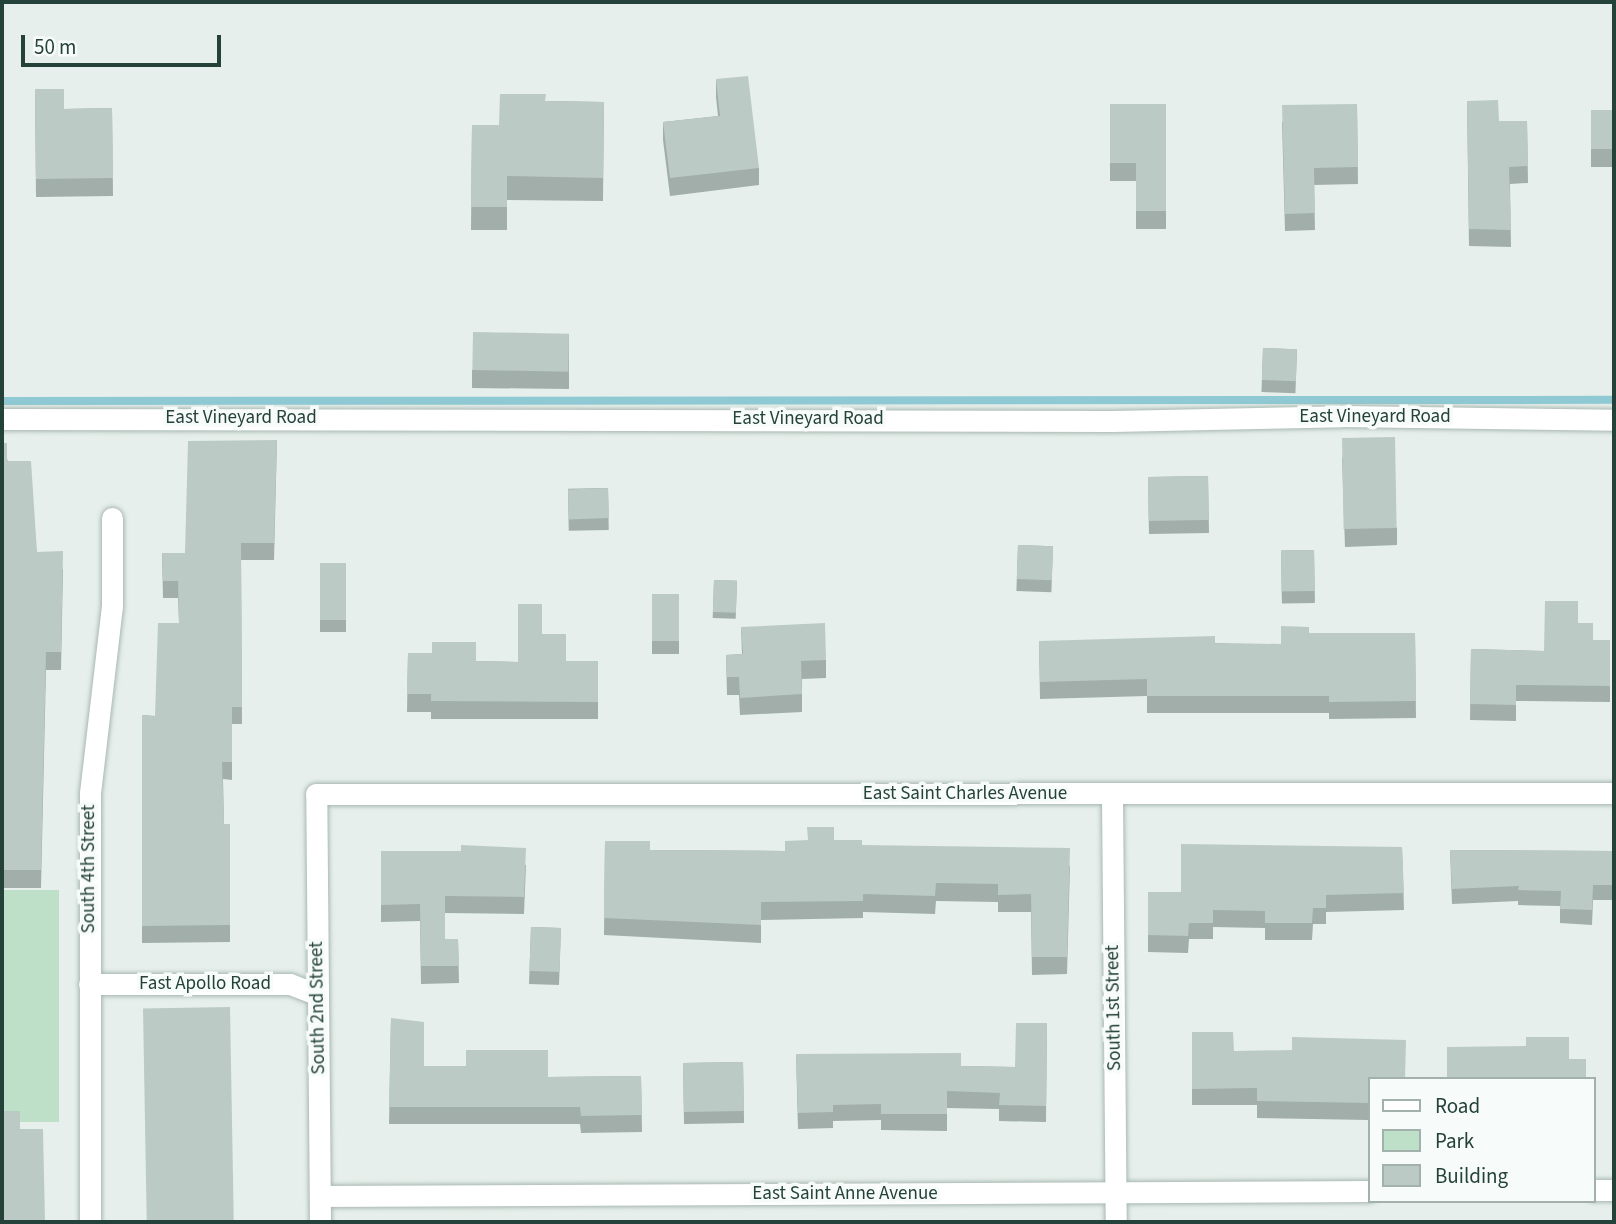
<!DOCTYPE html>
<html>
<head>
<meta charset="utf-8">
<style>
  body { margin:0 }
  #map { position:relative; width:1616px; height:1224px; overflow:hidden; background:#e6efeb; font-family:"Source Sans 3",sans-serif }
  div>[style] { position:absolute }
  .green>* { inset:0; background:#bfe0c8; transform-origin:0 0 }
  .stream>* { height:8px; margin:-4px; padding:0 4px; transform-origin:4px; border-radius:4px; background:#8ec9d4 }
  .roads { filter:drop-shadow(0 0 2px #a8b8b2) drop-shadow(0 0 2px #a8b8b2) }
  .street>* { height:21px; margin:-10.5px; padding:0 10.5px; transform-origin:10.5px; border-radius:10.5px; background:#fff }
  .wall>* { inset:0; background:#a1aea9; transform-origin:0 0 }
  .building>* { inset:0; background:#bbcac4; transform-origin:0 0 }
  span { translate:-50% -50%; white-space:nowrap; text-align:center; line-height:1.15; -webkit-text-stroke:7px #f7fbf9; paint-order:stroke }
  .street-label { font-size:19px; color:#24423a }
  .frame { position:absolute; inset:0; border:4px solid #24423a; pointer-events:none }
  .legend { position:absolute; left:1368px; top:1077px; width:228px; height:126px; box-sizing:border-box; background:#f7fbf9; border:2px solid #a3b1ad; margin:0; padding:9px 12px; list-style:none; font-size:21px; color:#24423a }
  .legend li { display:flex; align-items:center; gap:14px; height:35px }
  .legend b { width:35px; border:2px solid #a3b1ad }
  .scale { position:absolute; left:21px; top:35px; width:200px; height:32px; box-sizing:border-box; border:4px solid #24423a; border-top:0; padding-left:9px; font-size:21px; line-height:24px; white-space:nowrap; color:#24423a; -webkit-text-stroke:5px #f7fbf9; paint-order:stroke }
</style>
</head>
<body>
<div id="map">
  <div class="green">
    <div style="left:2px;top:890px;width:57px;height:232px"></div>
  </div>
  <div class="stream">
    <div style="left:2px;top:401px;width:1612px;rotate:-0.04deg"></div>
  </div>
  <div class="roads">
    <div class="street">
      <div style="left:2px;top:419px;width:1110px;rotate:0.1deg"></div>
      <div style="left:1112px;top:421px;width:230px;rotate:-1.2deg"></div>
      <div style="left:1342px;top:416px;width:272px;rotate:0.8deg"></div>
      <div style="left:1112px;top:795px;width:427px;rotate:89.5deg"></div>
      <div style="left:89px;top:984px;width:201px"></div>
      <div style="left:290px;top:984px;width:30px;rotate:21deg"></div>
      <div style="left:1593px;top:1190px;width:21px"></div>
      <div style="left:320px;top:1196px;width:1049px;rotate:-0.27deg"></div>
      <div style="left:90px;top:1222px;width:429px;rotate:-90deg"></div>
      <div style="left:90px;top:793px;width:188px;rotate:-83.3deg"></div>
      <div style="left:112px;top:606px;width:88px;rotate:-90deg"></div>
      <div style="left:320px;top:1222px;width:428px;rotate:-90.5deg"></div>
      <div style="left:316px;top:794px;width:1298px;rotate:-0.04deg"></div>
    </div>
  </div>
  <div class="wall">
    <div style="clip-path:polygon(716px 79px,759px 168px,759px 185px,670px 196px,663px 140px,663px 122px,718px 116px,716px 97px)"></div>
    <div style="clip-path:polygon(35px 89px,64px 109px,112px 108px,113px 196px,36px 197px)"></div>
    <div style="clip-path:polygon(546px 101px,604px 102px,603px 201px,507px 200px,507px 230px,471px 230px,472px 125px,499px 125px)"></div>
    <div style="clip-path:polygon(1467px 101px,1499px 121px,1527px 121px,1528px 183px,1510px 184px,1511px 247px,1469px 246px)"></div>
    <div style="clip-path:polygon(1110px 104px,1166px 104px,1166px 229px,1136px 229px,1136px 181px,1110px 181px)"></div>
    <div style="clip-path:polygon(1357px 104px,1358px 184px,1314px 185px,1315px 230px,1285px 231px,1282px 122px)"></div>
    <div style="left:1591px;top:110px;width:23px;height:57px"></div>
    <div style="clip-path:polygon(569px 334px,569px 389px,472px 388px,472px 370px)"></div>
    <div style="left:1263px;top:348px;width:34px;height:44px;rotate:2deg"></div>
    <div style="clip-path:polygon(277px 440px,274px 560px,241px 560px,242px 724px,232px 724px,232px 780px,223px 779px,224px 824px,230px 824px,230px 942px,142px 943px,142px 715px,155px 716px,179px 623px,178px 598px,163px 598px,162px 553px,185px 553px)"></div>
    <div style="clip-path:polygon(2px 443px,37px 552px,63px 569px,61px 670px,46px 670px,41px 888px,2px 888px)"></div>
    <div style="clip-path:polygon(1342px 457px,1397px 528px,1397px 545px,1345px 547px)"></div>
    <div style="left:1208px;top:476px;width:57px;height:60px;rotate:89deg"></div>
    <div style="left:608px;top:488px;width:42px;height:40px;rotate:89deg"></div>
    <div style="left:1018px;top:545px;width:35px;height:46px;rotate:2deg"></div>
    <div style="left:1314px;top:550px;width:53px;height:33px;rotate:89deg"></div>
    <div style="left:320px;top:563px;width:26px;height:69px"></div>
    <div style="left:714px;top:580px;width:23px;height:38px;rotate:2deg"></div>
    <div style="left:652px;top:594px;width:27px;height:60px"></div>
    <div style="clip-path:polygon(1578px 623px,1593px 640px,1610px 640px,1610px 702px,1516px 701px,1516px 721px,1470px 720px,1471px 649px,1544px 651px)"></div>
    <div style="clip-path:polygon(741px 627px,826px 660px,826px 678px,802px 679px,802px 712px,740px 715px,739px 695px,727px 695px,726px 655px,742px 654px)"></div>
    <div style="clip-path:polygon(1309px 633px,1415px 633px,1416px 718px,1329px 719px,1329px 713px,1147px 713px,1147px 696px,1040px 699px,1039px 641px,1281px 644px)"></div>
    <div style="clip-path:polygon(542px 634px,566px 661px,598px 661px,598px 719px,431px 719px,431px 712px,407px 712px,408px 653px,432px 653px,476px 661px,518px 662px)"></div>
    <div style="clip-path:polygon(834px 840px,862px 845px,1070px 866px,1067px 974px,1032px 975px,1031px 912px,998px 912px,998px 902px,936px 901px,935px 914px,863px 912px,863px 918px,761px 920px,761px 943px,604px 935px,605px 841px,650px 850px,785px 851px)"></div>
    <div style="clip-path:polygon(1402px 847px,1404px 910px,1326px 912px,1326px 924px,1313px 924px,1312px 940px,1265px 940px,1265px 928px,1213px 927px,1213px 939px,1189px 939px,1188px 953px,1148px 952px,1148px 892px,1181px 892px)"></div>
    <div style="clip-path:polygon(1450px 850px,1614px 851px,1614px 900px,1593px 900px,1592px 925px,1560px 923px,1560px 906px,1518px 905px,1518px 901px,1452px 904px)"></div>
    <div style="clip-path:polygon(381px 851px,461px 851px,526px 865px,524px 914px,445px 913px,445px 939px,458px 939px,459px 983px,421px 984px,420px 921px,381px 922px)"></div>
    <div style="left:531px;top:927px;width:30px;height:57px;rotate:2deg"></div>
    <div style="clip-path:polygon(391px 1018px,424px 1066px,548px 1077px,641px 1076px,642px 1132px,581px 1133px,580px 1124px,389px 1124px)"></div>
    <div style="clip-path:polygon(1047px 1023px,1046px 1122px,999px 1121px,999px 1109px,947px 1108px,947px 1131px,881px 1130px,881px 1120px,833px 1121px,833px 1128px,798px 1129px,796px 1054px,961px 1066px,1015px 1067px)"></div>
    <div style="clip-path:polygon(1192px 1032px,1234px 1051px,1369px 1079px,1369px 1120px,1257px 1118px,1257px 1105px,1192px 1105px)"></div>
    <div style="left:743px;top:1062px;width:61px;height:60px;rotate:89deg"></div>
  </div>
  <div class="building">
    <div style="clip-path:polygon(748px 76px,759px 168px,670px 178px,663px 122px,720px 116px,716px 79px)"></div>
    <div style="clip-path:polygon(35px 89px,64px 89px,64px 109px,112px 108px,113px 178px,36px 179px)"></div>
    <div style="clip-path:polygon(500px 94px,546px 94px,545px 101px,604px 102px,603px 178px,507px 176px,507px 207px,471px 207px,472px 125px,499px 125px)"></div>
    <div style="clip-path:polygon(1498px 100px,1499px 121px,1527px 121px,1528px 166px,1509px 167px,1511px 230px,1469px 229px,1467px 101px)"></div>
    <div style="clip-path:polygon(1110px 104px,1166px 104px,1166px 211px,1136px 211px,1136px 163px,1110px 163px)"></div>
    <div style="clip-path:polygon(1357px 104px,1358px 167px,1314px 168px,1315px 213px,1285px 214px,1282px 105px)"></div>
    <div style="left:1591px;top:110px;width:23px;height:39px"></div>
    <div style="left:473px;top:332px;width:96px;height:38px;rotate:1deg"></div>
    <div style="left:1263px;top:348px;width:34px;height:32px;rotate:2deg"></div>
    <div style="left:1395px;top:437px;width:91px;height:53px;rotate:89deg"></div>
    <div style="clip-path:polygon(277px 440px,274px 543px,241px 543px,242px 707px,232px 707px,232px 762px,222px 762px,224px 824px,230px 824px,230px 925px,142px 926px,142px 715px,155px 716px,158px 623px,179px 623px,178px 581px,163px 581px,162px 553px,185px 553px,188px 441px)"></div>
    <div style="clip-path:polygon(2px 443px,7px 443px,7px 461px,31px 461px,37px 552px,63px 551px,61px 652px,46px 652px,41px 870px,2px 870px)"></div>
    <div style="left:1208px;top:476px;width:44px;height:60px;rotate:89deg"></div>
    <div style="left:608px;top:488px;width:30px;height:40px;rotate:88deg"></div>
    <div style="left:1018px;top:545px;width:35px;height:34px;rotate:2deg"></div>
    <div style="left:1314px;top:550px;width:41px;height:33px;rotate:89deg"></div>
    <div style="left:320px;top:563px;width:26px;height:57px"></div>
    <div style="left:714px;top:580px;width:23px;height:32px;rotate:2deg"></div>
    <div style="left:652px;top:594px;width:27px;height:47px"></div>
    <div style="clip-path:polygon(1545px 601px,1578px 601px,1578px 623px,1593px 623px,1593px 640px,1610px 640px,1610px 686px,1516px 685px,1516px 705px,1470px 704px,1471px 649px,1544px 651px)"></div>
    <div style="clip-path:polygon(518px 604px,542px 604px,542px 634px,566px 634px,566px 661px,598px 661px,598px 702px,431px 701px,431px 694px,407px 694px,408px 653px,432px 653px,432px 642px,476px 642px,476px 661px,518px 662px)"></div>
    <div style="clip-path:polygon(825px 623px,826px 660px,801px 661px,802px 694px,740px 698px,739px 677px,727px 677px,726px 655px,743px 654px,741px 627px)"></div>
    <div style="clip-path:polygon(1281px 626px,1309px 627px,1309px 633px,1415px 633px,1416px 701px,1329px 702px,1329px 696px,1147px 696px,1147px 679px,1040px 682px,1039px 641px,1215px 636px,1215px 644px,1281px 644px)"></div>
    <div style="clip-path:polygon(807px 827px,834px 827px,834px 840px,862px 840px,862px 845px,1070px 848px,1067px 957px,1032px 957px,1031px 894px,998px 895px,998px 884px,936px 883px,935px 896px,863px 894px,863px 901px,761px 902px,761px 925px,604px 918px,605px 841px,650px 841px,650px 850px,785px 851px,785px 841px,808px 840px)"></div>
    <div style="clip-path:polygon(1181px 844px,1402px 847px,1404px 893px,1326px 895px,1326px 908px,1313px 908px,1312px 923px,1265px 923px,1265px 911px,1213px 910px,1213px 923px,1189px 923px,1188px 936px,1148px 935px,1148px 892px,1181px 892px)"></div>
    <div style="clip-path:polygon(461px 845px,526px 848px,524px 897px,445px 896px,445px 939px,458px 939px,459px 966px,421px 966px,420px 904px,381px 905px,381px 851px,461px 851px)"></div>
    <div style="clip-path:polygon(1450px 850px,1614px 851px,1614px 885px,1593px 885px,1592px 910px,1560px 909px,1561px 891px,1518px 890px,1519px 886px,1452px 889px)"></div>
    <div style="left:531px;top:927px;width:30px;height:44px;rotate:2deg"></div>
    <div style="left:230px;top:1007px;width:215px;height:87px;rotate:89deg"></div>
    <div style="clip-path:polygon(391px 1018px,424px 1022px,424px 1066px,466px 1066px,466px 1050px,548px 1050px,548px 1077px,641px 1076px,642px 1115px,581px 1116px,580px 1107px,389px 1107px)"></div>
    <div style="clip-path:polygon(1016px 1023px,1047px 1023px,1046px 1106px,999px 1105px,1000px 1093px,947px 1091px,947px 1114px,881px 1114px,881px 1104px,833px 1105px,833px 1112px,798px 1113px,796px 1054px,961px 1053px,961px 1066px,1015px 1067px)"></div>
    <div style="clip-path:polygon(1192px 1032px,1233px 1032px,1234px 1051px,1292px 1050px,1292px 1037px,1406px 1040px,1405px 1079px,1369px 1079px,1369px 1103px,1257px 1101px,1257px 1088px,1192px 1089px)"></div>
    <div style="clip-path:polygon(1526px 1037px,1569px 1037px,1569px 1059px,1586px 1059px,1586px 1079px,1447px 1079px,1447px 1047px,1526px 1046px)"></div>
    <div style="left:743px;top:1062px;width:49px;height:60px;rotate:89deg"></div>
    <div style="clip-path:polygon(2px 1111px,20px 1111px,20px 1129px,43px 1129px,45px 1222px,2px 1222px)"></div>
  </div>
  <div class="street-label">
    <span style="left:1375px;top:417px">East Vineyard Road</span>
    <span style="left:241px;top:418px">East Vineyard Road</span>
    <span style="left:808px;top:419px">East Vineyard Road</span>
    <span style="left:965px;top:794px">East Saint Charles Avenue</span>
    <span style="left:89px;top:869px;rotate:-90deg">South 4th Street</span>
    <span style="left:205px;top:984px">Fast Apollo Road</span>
    <span style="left:318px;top:1008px;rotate:-91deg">South 2nd Street</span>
    <span style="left:1114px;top:1008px;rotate:-91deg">South 1st Street</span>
    <span style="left:845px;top:1194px">East Saint Anne Avenue</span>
  </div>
  <div class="frame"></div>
  <ul class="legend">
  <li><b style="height:9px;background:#fff"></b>Road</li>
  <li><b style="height:19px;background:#bfe0c8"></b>Park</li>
  <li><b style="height:19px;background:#bbcac4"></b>Building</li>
  </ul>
  <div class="scale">50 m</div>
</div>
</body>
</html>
